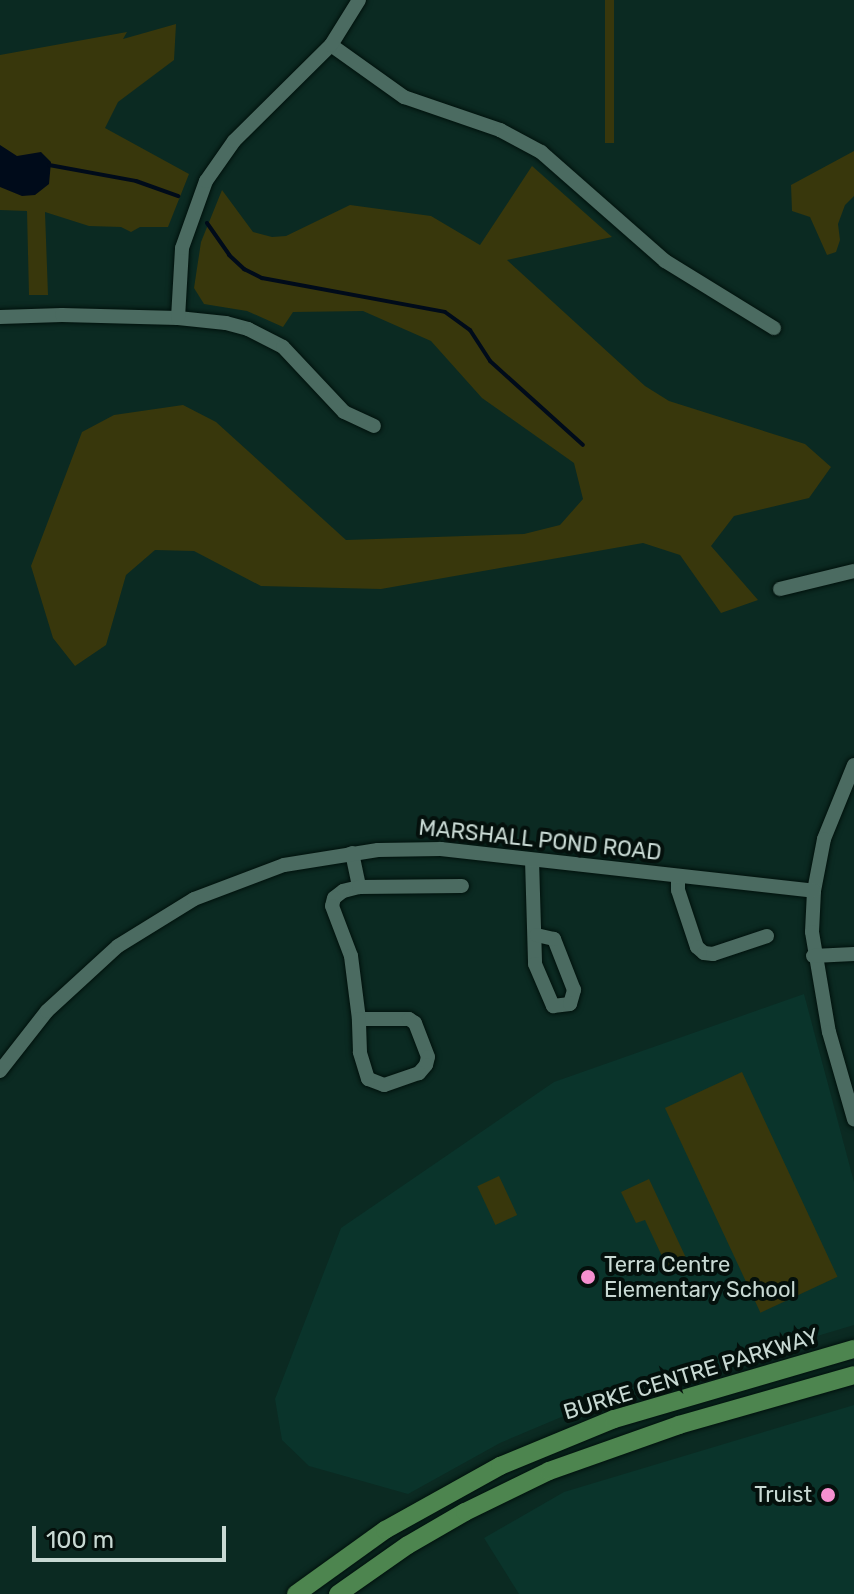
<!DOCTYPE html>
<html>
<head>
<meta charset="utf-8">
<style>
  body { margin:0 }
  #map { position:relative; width:854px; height:1594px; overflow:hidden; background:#0b2a22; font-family:Rubik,sans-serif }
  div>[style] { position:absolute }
  .built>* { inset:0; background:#0a342b }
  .green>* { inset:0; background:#38370c; transform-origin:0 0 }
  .water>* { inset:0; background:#000b1a }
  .stream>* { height:4px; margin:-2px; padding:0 2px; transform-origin:2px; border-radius:2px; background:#000b1a }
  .roads { filter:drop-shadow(0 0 2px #00110c) drop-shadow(0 0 2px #00110c) }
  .minor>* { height:14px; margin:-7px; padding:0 7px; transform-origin:7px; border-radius:7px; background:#4b6b61 }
  .major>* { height:18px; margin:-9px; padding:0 9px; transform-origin:9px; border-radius:9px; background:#4d854f }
  .dots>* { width:22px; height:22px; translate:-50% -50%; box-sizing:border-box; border:4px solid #04100c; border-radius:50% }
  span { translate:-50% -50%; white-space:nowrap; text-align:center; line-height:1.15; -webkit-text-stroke:8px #04100c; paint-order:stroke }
  .street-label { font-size:22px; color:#c8d9d3 }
  .poi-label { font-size:22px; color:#c8d9d3 }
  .left { translate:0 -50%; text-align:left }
  .right { translate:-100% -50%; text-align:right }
  .scale { position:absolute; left:32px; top:1526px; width:194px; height:36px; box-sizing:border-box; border:4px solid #c8d9d3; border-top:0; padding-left:10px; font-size:24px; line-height:28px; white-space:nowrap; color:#c8d9d3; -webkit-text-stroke:6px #04100c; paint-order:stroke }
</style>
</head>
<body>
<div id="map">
  <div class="built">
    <div style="clip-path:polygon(804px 994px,854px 1182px,854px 1325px,597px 1402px,500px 1443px,408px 1494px,309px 1466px,282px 1440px,275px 1399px,341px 1228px,554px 1082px)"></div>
    <div style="clip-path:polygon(854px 1405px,854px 1594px,519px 1594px,484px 1538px,564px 1492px)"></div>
  </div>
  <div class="green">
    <div style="left:605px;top:0;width:9px;height:143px"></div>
    <div style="clip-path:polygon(176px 24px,174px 60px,118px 102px,105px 128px,189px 174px,168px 227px,140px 227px,131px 232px,121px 227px,89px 226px,45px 212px,48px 295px,29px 295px,27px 211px,0 210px,0 55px,127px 32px,123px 39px)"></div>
    <div style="clip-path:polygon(854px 151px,854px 196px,845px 205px,838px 224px,840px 240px,836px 252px,827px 255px,810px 217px,792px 211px,791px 185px)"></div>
    <div style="clip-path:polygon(532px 166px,612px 237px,507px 260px,645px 386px,669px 401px,805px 444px,831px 467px,809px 498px,734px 516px,711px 546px,758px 600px,721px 613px,680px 555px,643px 543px,381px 589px,261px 586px,194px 551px,155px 550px,126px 575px,106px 645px,75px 666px,53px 638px,31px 566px,82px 432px,114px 415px,183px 405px,216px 422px,346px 540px,524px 534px,560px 525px,583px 499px,574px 463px,482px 398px,431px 341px,363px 311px,293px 312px,283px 327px,247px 311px,204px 304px,194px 288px,201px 242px,222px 190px,253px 232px,272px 237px,286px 236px,350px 205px,431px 216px,480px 245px)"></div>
    <div style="left:742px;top:1072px;width:226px;height:85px;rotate:65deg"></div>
    <div style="left:499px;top:1176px;width:43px;height:24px;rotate:65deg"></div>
    <div style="clip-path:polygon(649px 1179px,687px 1260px,668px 1269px,645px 1220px,636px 1223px,621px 1192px)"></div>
  </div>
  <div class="water">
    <div style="clip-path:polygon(0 145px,17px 156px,41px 152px,51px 162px,49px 184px,35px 195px,22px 196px,0 187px)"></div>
  </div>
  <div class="stream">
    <div style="left:49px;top:165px;width:88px;rotate:10.4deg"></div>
    <div style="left:136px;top:181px;width:45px;rotate:19.7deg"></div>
    <div style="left:207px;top:223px;width:39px;rotate:55deg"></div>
    <div style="left:229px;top:255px;width:21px;rotate:43deg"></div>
    <div style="left:244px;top:269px;width:20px;rotate:27deg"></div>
    <div style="left:262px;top:278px;width:186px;rotate:10.5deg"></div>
    <div style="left:445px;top:312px;width:31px;rotate:36deg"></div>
    <div style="left:470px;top:330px;width:37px;rotate:57deg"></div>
    <div style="left:490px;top:361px;width:125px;rotate:42.1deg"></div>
  </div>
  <div class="roads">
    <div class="minor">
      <div style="left:331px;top:45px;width:90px;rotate:35.5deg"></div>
      <div style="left:404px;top:97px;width:102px;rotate:19deg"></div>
      <div style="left:500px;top:130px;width:47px;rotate:28.2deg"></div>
      <div style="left:541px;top:152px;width:165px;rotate:41.3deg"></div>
      <div style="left:665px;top:261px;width:128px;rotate:31.6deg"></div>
      <div style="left:0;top:317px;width:62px;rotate:-1.8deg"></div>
      <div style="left:62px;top:315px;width:116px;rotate:1.5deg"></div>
      <div style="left:178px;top:318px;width:48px;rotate:5.9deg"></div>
      <div style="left:226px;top:323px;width:23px;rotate:15deg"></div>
      <div style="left:248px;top:329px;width:39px;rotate:27deg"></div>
      <div style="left:283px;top:347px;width:89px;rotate:46.8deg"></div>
      <div style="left:344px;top:412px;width:33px;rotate:25deg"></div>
      <div style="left:178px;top:318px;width:70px;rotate:-86.7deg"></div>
      <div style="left:182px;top:248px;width:71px;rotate:-70.3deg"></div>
      <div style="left:206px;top:181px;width:49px;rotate:-55deg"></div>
      <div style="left:234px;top:141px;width:136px;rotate:-44.7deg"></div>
      <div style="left:331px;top:45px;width:53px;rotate:-58.1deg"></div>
      <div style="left:780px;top:589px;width:76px;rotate:-13.7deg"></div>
      <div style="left:854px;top:765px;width:80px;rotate:112.1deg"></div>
      <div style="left:824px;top:839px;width:53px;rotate:100.9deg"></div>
      <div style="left:814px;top:891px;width:41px;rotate:92.8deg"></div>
      <div style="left:812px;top:932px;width:101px;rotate:80.4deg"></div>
      <div style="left:829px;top:1032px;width:91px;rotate:74deg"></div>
      <div style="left:352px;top:853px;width:35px;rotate:78deg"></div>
      <div style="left:359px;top:887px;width:16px;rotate:166deg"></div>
      <div style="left:343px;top:891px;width:11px;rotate:142deg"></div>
      <div style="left:334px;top:898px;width:8px;rotate:104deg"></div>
      <div style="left:332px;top:906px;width:53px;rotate:69.2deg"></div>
      <div style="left:351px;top:956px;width:64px;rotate:82.8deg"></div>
      <div style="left:359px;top:1019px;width:50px"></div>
      <div style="left:409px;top:1019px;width:7px;rotate:34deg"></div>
      <div style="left:415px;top:1023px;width:36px;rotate:69deg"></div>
      <div style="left:428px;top:1057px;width:8px;rotate:104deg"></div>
      <div style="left:426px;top:1065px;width:11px;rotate:131deg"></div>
      <div style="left:419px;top:1073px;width:37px;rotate:161deg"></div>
      <div style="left:384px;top:1085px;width:17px;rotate:-159deg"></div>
      <div style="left:368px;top:1079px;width:28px;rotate:-107deg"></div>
      <div style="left:360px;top:1052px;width:33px;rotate:-92deg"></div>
      <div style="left:532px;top:860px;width:104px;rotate:88.3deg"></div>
      <div style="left:535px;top:964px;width:46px;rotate:66.8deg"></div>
      <div style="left:553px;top:1006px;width:17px;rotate:-7deg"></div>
      <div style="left:570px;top:1004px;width:15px;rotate:-74deg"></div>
      <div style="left:574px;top:990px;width:55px;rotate:-111.4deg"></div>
      <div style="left:554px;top:939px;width:18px;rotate:-167deg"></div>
      <div style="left:678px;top:876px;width:14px;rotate:90deg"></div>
      <div style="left:678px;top:890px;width:60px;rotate:71.6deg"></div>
      <div style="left:697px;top:947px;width:9px;rotate:41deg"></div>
      <div style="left:704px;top:953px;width:9px;rotate:6deg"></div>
      <div style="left:713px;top:954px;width:57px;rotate:-18.4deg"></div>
      <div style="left:359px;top:887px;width:103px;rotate:-0.6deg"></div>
      <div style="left:813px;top:956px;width:41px;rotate:-2.8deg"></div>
      <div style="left:0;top:1071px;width:76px;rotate:-51.9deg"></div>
      <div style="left:47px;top:1011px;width:96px;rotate:-42.5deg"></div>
      <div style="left:118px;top:946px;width:89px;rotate:-31.7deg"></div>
      <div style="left:194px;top:899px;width:96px;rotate:-20.7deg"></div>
      <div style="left:284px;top:865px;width:95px;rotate:-9.1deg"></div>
      <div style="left:378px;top:850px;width:63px;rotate:-0.9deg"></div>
      <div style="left:441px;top:849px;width:375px;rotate:6.4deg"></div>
    </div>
    <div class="major">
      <div style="left:296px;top:1594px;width:110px;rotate:-35.7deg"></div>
      <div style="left:385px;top:1530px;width:132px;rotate:-29.1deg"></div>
      <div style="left:500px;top:1466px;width:123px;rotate:-22.4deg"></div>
      <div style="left:614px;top:1419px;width:250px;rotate:-16.3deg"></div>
      <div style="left:338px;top:1594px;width:85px;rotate:-35deg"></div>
      <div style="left:408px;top:1545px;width:66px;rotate:-30.1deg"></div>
      <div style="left:465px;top:1512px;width:93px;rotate:-26deg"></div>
      <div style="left:549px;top:1471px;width:138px;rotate:-19.5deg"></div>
      <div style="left:679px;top:1425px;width:182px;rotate:-15.9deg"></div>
    </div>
  </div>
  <div class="dots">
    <div style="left:588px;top:1277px;background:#f690d0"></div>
    <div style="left:828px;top:1495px;background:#f690d0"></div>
  </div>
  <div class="street-label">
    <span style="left:540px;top:840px;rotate:6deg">MARSHALL POND ROAD</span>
    <span style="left:691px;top:1374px;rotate:-17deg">BURKE CENTRE PARKWAY</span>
  </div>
  <div class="poi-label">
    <span class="left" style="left:604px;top:1277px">Terra Centre<br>Elementary School</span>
    <span class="right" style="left:812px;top:1495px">Truist</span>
  </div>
  <div class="scale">100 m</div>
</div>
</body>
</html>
